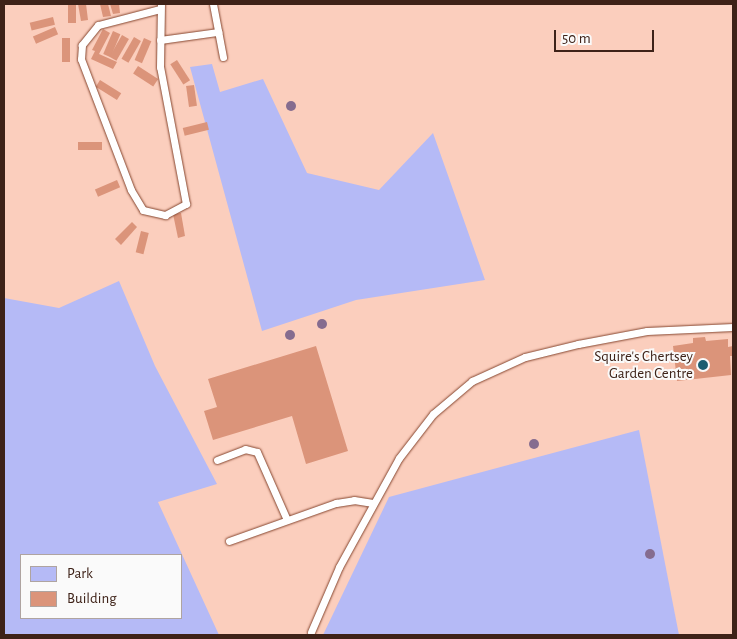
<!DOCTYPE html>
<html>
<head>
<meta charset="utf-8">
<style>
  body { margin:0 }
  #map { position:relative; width:737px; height:639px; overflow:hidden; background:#fbcebd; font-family:"Alegreya Sans",sans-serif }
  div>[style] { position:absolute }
  .green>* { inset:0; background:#b5baf6 }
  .building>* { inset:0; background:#db947a; transform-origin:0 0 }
  .roads { filter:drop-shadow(0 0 1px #86462f) drop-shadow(0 0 1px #86462f) }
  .lane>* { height:7px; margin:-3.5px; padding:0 3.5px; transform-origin:3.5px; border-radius:3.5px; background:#fff }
  .trees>* { width:10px; height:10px; margin:-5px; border-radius:50%; background:#856c8f }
  .dots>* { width:14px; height:14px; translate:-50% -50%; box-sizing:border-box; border:2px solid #fafafa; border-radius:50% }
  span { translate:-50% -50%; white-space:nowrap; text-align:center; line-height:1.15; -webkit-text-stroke:4px #fafafa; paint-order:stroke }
  .poi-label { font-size:15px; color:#3e2218 }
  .right { translate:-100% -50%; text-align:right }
  .frame { position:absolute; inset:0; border:5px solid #3e2218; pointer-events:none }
  .legend { position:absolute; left:20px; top:554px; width:162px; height:65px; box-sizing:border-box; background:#fafafa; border:1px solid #afa4a0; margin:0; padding:6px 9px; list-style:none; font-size:15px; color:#3e2218 }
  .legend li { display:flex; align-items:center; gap:10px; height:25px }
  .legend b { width:25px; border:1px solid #afa4a0 }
  .scale { position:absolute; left:554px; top:30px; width:100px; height:22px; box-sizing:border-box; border:2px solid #3e2218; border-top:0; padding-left:6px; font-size:15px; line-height:18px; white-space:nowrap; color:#3e2218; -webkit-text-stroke:4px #fafafa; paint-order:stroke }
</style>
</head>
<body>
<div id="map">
  <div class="green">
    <div style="clip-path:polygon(212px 64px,220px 92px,263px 79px,307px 173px,379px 190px,433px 133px,485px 280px,356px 300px,262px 331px,190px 67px)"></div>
    <div style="clip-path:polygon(evenodd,119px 281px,155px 366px,217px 484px,158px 502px,219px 635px,4px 635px,4px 298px,59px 308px,119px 281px,21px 555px,181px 555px,181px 618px,21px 618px,21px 555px)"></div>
    <div style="clip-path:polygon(639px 430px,679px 635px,323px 635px,389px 497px)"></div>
  </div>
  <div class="building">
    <div style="left:68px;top:4px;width:8px;height:19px"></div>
    <div style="clip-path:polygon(78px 4px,86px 4px,88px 20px,81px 21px)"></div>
    <div style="clip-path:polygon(100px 4px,108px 4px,111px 16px,103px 17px)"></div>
    <div style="clip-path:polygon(110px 4px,119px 4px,120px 13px,113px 14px)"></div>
    <div style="left:53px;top:17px;width:8px;height:24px;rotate:76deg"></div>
    <div style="left:55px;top:27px;width:8px;height:24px;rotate:67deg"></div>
    <div style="clip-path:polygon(103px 29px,110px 33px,99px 54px,117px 62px,113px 69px,91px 59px,95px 51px,92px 50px)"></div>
    <div style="left:113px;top:31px;width:8px;height:25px;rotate:23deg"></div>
    <div style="left:122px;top:35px;width:8px;height:25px;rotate:30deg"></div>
    <div style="left:134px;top:37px;width:8px;height:25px;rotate:30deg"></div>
    <div style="left:62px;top:38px;width:8px;height:24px"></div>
    <div style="left:144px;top:38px;width:8px;height:24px;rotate:23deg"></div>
    <div style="left:177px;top:60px;width:24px;height:8px;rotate:57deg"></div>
    <div style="left:138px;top:66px;width:24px;height:9px;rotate:33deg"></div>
    <div style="left:100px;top:80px;width:25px;height:8px;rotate:32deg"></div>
    <div style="left:194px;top:85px;width:21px;height:8px;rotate:82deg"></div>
    <div style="left:207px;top:122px;width:8px;height:25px;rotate:76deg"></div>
    <div style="left:102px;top:142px;width:8px;height:24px;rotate:90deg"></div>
    <div style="left:117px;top:180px;width:8px;height:24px;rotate:67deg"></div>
    <div style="clip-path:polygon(181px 213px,185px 236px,178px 238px,173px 214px)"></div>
    <div style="clip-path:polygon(132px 222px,137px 227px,121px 245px,115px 239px)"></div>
    <div style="left:141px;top:231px;width:8px;height:22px;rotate:14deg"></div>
    <div style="clip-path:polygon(705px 337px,706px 341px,728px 339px,728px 347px,733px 346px,733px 356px,730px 356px,731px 375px,677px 381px,673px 346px,693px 343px,693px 338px)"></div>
    <div style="clip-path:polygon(316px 346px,348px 451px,306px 464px,292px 416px,213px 440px,204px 411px,217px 407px,208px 379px)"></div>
  </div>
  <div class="roads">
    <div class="lane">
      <div style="left:213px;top:4px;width:54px;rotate:79.3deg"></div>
      <div style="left:160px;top:9px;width:64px;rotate:165.5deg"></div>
      <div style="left:98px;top:25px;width:26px;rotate:129deg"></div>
      <div style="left:82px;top:45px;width:14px;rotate:94deg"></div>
      <div style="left:81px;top:59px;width:140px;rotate:69.1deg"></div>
      <div style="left:131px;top:190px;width:23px;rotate:59deg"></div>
      <div style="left:143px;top:210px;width:23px;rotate:13deg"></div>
      <div style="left:165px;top:215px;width:24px;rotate:-28deg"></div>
      <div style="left:186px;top:204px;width:139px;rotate:-100.7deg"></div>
      <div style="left:160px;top:67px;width:63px;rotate:-89.1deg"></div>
      <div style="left:160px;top:40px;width:59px;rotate:-7.9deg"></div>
      <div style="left:217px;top:460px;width:30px;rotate:-21deg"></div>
      <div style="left:245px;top:449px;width:12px;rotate:14deg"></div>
      <div style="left:257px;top:452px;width:74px;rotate:66.2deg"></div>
      <div style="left:229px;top:541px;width:114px;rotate:-19.6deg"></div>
      <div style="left:336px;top:503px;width:18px;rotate:-9deg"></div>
      <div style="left:354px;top:500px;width:19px;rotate:9deg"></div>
      <div style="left:311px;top:632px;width:71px;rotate:-66.7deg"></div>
      <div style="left:339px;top:567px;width:124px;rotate:-61.2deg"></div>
      <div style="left:399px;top:458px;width:56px;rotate:-52.3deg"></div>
      <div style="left:433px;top:414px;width:51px;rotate:-40.2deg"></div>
      <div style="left:472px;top:381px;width:58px;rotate:-24.4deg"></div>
      <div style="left:525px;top:357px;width:55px;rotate:-13.8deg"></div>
      <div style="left:578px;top:344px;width:70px;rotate:-10.7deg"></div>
      <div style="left:647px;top:331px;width:86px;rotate:-2.7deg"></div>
    </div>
  </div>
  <div class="trees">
    <div style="left:291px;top:106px"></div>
    <div style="left:322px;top:324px"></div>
    <div style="left:290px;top:335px"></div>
    <div style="left:534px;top:444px"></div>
    <div style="left:650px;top:554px"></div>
  </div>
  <div class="dots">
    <div style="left:703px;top:365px;background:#1a5e71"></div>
  </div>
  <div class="poi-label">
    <span class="right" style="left:693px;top:365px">Squire's Chertsey<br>Garden Centre</span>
  </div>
  <div class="frame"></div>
  <ul class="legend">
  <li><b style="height:14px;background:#b5baf6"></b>Park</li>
  <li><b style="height:14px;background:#db947a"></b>Building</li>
  </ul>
  <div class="scale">50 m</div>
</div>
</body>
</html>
